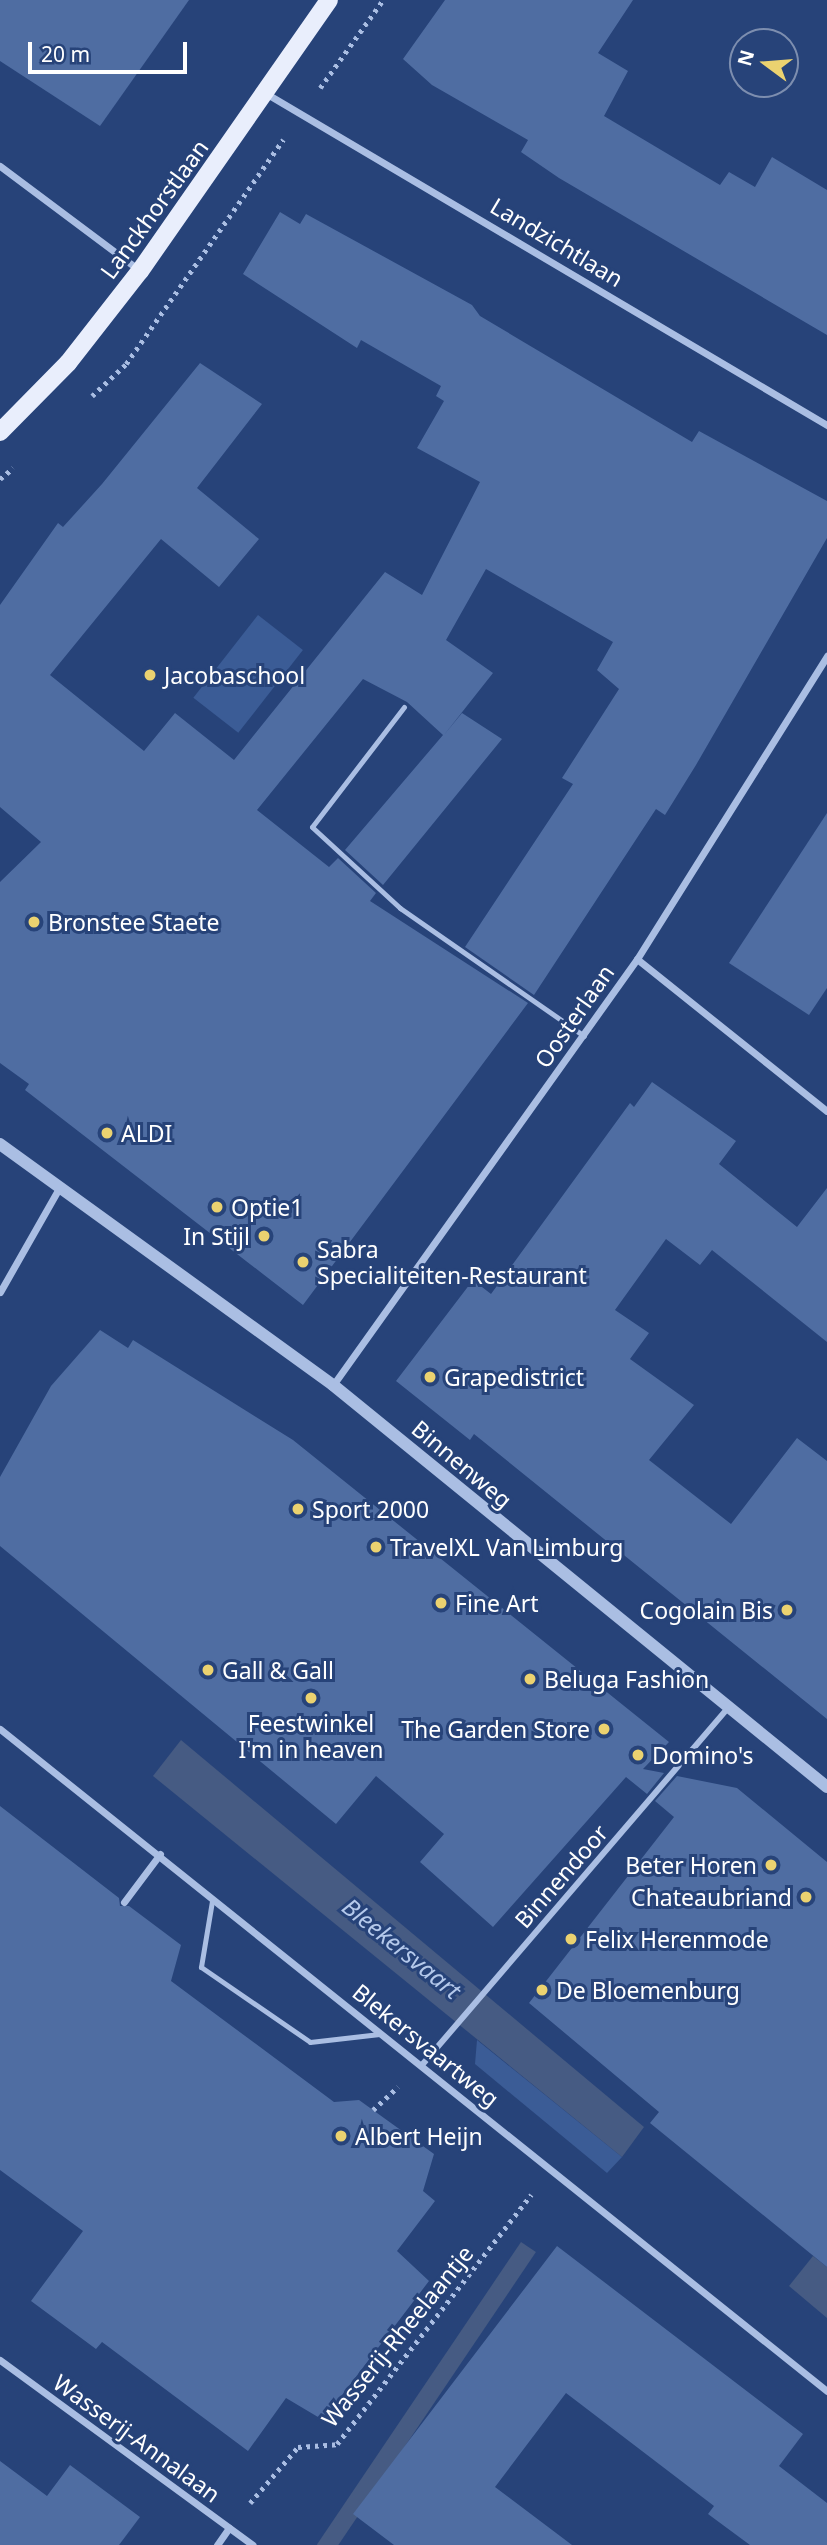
<!DOCTYPE html>
<html>
<head>
<meta charset="utf-8">
<style>
  body { margin:0 }
  #map { position:relative; width:827px; height:2545px; overflow:hidden; background:#274379; font-family:"Noto Sans",sans-serif }
  div>[style] { position:absolute }
  .green>* { inset:0; background:#3b5c96; transform-origin:0 0 }
  .water>* { inset:0; background:#465b83; transform-origin:0 0 }
  .building>* { inset:0; background:#4f6da2 }
  .path>* { height:4.5px; margin-top:-2.25px; transform-origin:0; background:repeating-linear-gradient(90deg,#aabee3 0 3.5px,transparent 0 8.5px) }
  .service>* { height:5px; margin:-2.5px; padding:0 2.5px; transform-origin:2.5px; border-radius:2.5px; background:#aabee3 }
  .pedestrian>* { height:6px; margin:-3px; padding:0 3px; transform-origin:3px; border-radius:3px; background:#aabee3 }
  .minor>* { height:7px; margin:-3.5px; padding:0 3.5px; transform-origin:3.5px; border-radius:3.5px; background:#aabee3 }
  .tertiary>* { height:12px; margin:-6px; padding:0 6px; transform-origin:6px; border-radius:6px; background:#aabee3 }
  .primary>* { height:18px; margin:-9px; padding:0 9px; transform-origin:9px; border-radius:9px; background:#e9eefc }
  .dots>* { width:19px; height:19px; translate:-50% -50%; box-sizing:border-box; border:4px solid #274379; border-radius:50% }
  span { translate:-50% -50%; white-space:nowrap; text-align:center; line-height:1.15; -webkit-text-stroke:6px #274379; paint-order:stroke }
  .street-label { font-size:23px; color:#fff }
  .poi-label { font-size:23px; color:#fff }
  .left { translate:0 -50%; text-align:left }
  .right { translate:-100% -50%; text-align:right }
  .water-label { font-size:24px; color:#b5c9eb; font-style:italic }
  .north { position:absolute; left:729px; top:28px; width:70px; height:70px; box-sizing:border-box; background:#274379; border:2px solid #7d8eaf; border-radius:50%; rotate:286deg; font-size:19px; font-weight:700; line-height:28px; text-align:center; color:#fff }
  .north::after { content:''; display:block; margin:auto; width:24px; height:32px; background:#ebd270; clip-path:polygon(50% 0,100% 100%,50% 72%,0 100%) }
  .scale { position:absolute; left:28px; top:42px; width:159px; height:32px; box-sizing:border-box; border:4px solid #fff; border-top:0; padding-left:9px; font-size:21px; line-height:24px; white-space:nowrap; color:#fff; -webkit-text-stroke:5px #274379; paint-order:stroke }
</style>
</head>
<body>
<div id="map">
  <div class="green">
    <div style="left:258px;top:615px;width:57px;height:105px;rotate:38deg"></div>
    <div style="clip-path:polygon(477px 2040px,622px 2157px,607px 2173px,475px 2064px)"></div>
  </div>
  <div class="water">
    <div style="clip-path:polygon(181px 1740px,644px 2127px,622px 2157px,153px 1776px)"></div>
    <div style="left:521px;top:2242px;width:18px;height:365px;rotate:34deg"></div>
    <div style="clip-path:polygon(813px 2256px,827px 2267px,827px 2318px,789px 2286px)"></div>
  </div>
  <div class="building">
    <div style="clip-path:polygon(0 0,189px 0,100px 126px,0 61px)"></div>
    <div style="clip-path:polygon(445px 0,633px 0,598px 53px,628px 71px,604px 116px,720px 185px,729px 172px,755px 187px,772px 157px,827px 190px,827px 335px,559px 178px,521px 152px,528px 140px,432px 85px,403px 59px)"></div>
    <div style="clip-path:polygon(280px 212px,300px 224px,306px 214px,472px 305px,480px 316px,692px 442px,699px 431px,827px 501px,827px 538px,696px 765px,665px 815px,656px 809px,534px 995px,465px 947px,573px 784px,562px 778px,619px 689px,597px 670px,613px 642px,486px 569px,446px 640px,493px 673px,444px 735px,462px 713px,502px 739px,383px 885px,345px 850px,443px 735px,407px 702px,363px 679px,257px 810px,329px 867px,338px 858px,376px 893px,370px 901px,528px 1003px,303px 1305px,25px 1090px,29px 1084px,0 1063px,0 882px,41px 842px,0 807px,0 605px,58px 523px,63px 527px,102px 484px,200px 363px,262px 404px,197px 488px,259px 539px,219px 587px,161px 539px,50px 675px,144px 751px,175px 713px,234px 760px,385px 572px,422px 595px,480px 482px,417px 448px,444px 401px,436px 396px,441px 386px,361px 340px,357px 348px,243px 274px)"></div>
    <div style="clip-path:polygon(827px 813px,827px 988px,809px 1015px,729px 963px)"></div>
    <div style="clip-path:polygon(652px 1082px,736px 1141px,719px 1164px,797px 1227px,827px 1188px,827px 1342px,712px 1250px,700px 1265px,666px 1239px,615px 1310px,649px 1333px,630px 1359px,694px 1405px,649px 1460px,731px 1524px,797px 1438px,827px 1461px,827px 1719px,474px 1434px,470px 1440px,396px 1381px,473px 1280px,491px 1294px,630px 1103px,634px 1107px)"></div>
    <div style="clip-path:polygon(100px 1330px,128px 1348px,133px 1340px,293px 1440px,669px 1742px,643px 1769px,664px 1773px,647px 1794px,626px 1777px,493px 1927px,420px 1862px,444px 1834px,376px 1776px,336px 1824px,0 1546px,0 1477px,51px 1386px)"></div>
    <div style="clip-path:polygon(677px 1776px,737px 1788px,827px 1862px,827px 2267px,650px 2123px,659px 2112px,529px 2003px,674px 1817px,655px 1801px)"></div>
    <div style="clip-path:polygon(0 1806px,119px 1898px,120px 1906px,129px 1906px,181px 1945px,171px 1981px,334px 2102px,359px 2100px,434px 2154px,423px 2191px,435px 2201px,397px 2251px,429px 2281px,323px 2420px,286px 2398px,248px 2451px,102px 2342px,96px 2349px,31px 2301px,83px 2231px,0 2170px)"></div>
    <div style="clip-path:polygon(557px 2246px,803px 2434px,779px 2466px,827px 2503px,827px 2545px,750px 2545px,708px 2514px,714px 2506px,566px 2393px,495px 2487px,572px 2545px,394px 2545px,353px 2514px)"></div>
    <div style="clip-path:polygon(0 2461px,47px 2496px,70px 2465px,140px 2517px,119px 2545px,0 2545px)"></div>
  </div>
  <div class="path">
    <div style="left:320px;top:88px;width:108px;rotate:-54.4deg"></div>
    <div style="left:92px;top:396px;width:47px;rotate:-43.3deg"></div>
    <div style="left:126px;top:364px;width:274px;rotate:-55deg"></div>
    <div style="left:0;top:479px;width:17px;rotate:-40deg"></div>
    <div style="left:373px;top:2110px;width:34px;rotate:-43deg"></div>
    <div style="left:250px;top:2503px;width:74px;rotate:-49.4deg"></div>
    <div style="left:298px;top:2447px;width:39px;rotate:-4deg"></div>
    <div style="left:337px;top:2444px;width:316px;rotate:-52.1deg"></div>
  </div>
  <div class="service">
    <div style="left:404px;top:707px;width:151px;rotate:127.5deg"></div>
    <div style="left:312px;top:827px;width:120px;rotate:42.6deg"></div>
    <div style="left:400px;top:908px;width:224px;rotate:34.8deg"></div>
    <div style="left:212px;top:1901px;width:67px;rotate:99.5deg"></div>
    <div style="left:201px;top:1967px;width:132px;rotate:34.5deg"></div>
    <div style="left:310px;top:2042px;width:70px;rotate:-6.5deg"></div>
  </div>
  <div class="pedestrian">
    <div style="left:422px;top:2065px;width:467px;rotate:-49.4deg"></div>
  </div>
  <div class="minor">
    <div style="left:267px;top:94px;width:651px;rotate:30.59deg"></div>
    <div style="left:0;top:166px;width:174px;rotate:36.8deg"></div>
    <div style="left:637px;top:959px;width:243px;rotate:38.7deg"></div>
    <div style="left:0;top:1292px;width:120px;rotate:-60.4deg"></div>
    <div style="left:333px;top:1385px;width:523px;rotate:-54.49deg"></div>
    <div style="left:637px;top:959px;width:358px;rotate:-57.9deg"></div>
    <div style="left:0;top:1729px;width:1059px;rotate:38.68deg"></div>
    <div style="left:124px;top:1902px;width:60px;rotate:-53.1deg"></div>
    <div style="left:0;top:2360px;width:313px;rotate:36.2deg"></div>
    <div style="left:217px;top:2545px;width:21px;rotate:-55deg"></div>
  </div>
  <div class="tertiary">
    <div style="left:0;top:1144px;width:411px;rotate:35.9deg"></div>
    <div style="left:333px;top:1385px;width:637px;rotate:39.14deg"></div>
  </div>
  <div class="primary">
    <div style="left:0;top:432px;width:97px;rotate:-45.4deg"></div>
    <div style="left:68px;top:363px;width:117px;rotate:-52deg"></div>
    <div style="left:140px;top:271px;width:330px;rotate:-55.1deg"></div>
  </div>
  <div class="dots">
    <div style="left:150px;top:675px;background:#ebd270"></div>
    <div style="left:34px;top:922px;background:#ebd270"></div>
    <div style="left:107px;top:1133px;background:#ebd270"></div>
    <div style="left:217px;top:1207px;background:#ebd270"></div>
    <div style="left:264px;top:1236px;background:#ebd270"></div>
    <div style="left:303px;top:1262px;background:#ebd270"></div>
    <div style="left:430px;top:1377px;background:#ebd270"></div>
    <div style="left:298px;top:1509px;background:#ebd270"></div>
    <div style="left:376px;top:1547px;background:#ebd270"></div>
    <div style="left:441px;top:1603px;background:#ebd270"></div>
    <div style="left:787px;top:1610px;background:#ebd270"></div>
    <div style="left:208px;top:1670px;background:#ebd270"></div>
    <div style="left:530px;top:1679px;background:#ebd270"></div>
    <div style="left:311px;top:1698px;background:#ebd270"></div>
    <div style="left:604px;top:1729px;background:#ebd270"></div>
    <div style="left:638px;top:1755px;background:#ebd270"></div>
    <div style="left:771px;top:1865px;background:#ebd270"></div>
    <div style="left:806px;top:1897px;background:#ebd270"></div>
    <div style="left:571px;top:1939px;background:#ebd270"></div>
    <div style="left:542px;top:1990px;background:#ebd270"></div>
    <div style="left:341px;top:2136px;background:#ebd270"></div>
  </div>
  <div class="street-label">
    <span style="left:154px;top:209px;rotate:-54deg">Lanckhorstlaan</span>
    <span style="left:557px;top:242px;rotate:31deg">Landzichtlaan</span>
    <span style="left:574px;top:1016px;rotate:-55deg">Oosterlaan</span>
    <span style="left:462px;top:1464px;rotate:40deg">Binnenweg</span>
    <span style="left:561px;top:1876px;rotate:-49deg">Binnendoor</span>
    <span style="left:426px;top:2045px;rotate:39deg">Blekersvaartweg</span>
    <span style="left:397px;top:2336px;rotate:-51deg">Wasserij-Rheelaantje</span>
    <span style="left:137px;top:2438px;rotate:36deg">Wasserij-Annalaan</span>
  </div>
  <div class="poi-label">
    <span class="left" style="left:164px;top:675px">Jacobaschool</span>
    <span class="left" style="left:48px;top:922px">Bronstee Staete</span>
    <span class="left" style="left:121px;top:1133px">ALDI</span>
    <span class="left" style="left:231px;top:1207px">Optie1</span>
    <span class="right" style="left:250px;top:1236px">In Stijl</span>
    <span class="left" style="left:317px;top:1262px">Sabra<br>Specialiteiten-Restaurant</span>
    <span class="left" style="left:444px;top:1377px">Grapedistrict</span>
    <span class="left" style="left:312px;top:1509px">Sport 2000</span>
    <span class="left" style="left:390px;top:1547px">TravelXL Van Limburg</span>
    <span class="left" style="left:455px;top:1603px">Fine Art</span>
    <span class="right" style="left:773px;top:1610px">Cogolain Bis</span>
    <span class="left" style="left:222px;top:1670px">Gall &amp; Gall</span>
    <span class="left" style="left:544px;top:1679px">Beluga Fashion</span>
    <span style="left:311px;top:1736px">Feestwinkel<br>I'm in heaven</span>
    <span class="right" style="left:590px;top:1729px">The Garden Store</span>
    <span class="left" style="left:652px;top:1755px">Domino's</span>
    <span class="right" style="left:757px;top:1865px">Beter Horen</span>
    <span class="right" style="left:792px;top:1897px">Chateaubriand</span>
    <span class="left" style="left:585px;top:1939px">Felix Herenmode</span>
    <span class="left" style="left:556px;top:1990px">De Bloemenburg</span>
    <span class="left" style="left:355px;top:2136px">Albert Heijn</span>
  </div>
  <div class="water-label">
    <span style="left:402px;top:1948px;rotate:39deg">Bleekersvaart</span>
  </div>
  <div class="north">N</div>
  <div class="scale">20 m</div>
</div>
</body>
</html>
